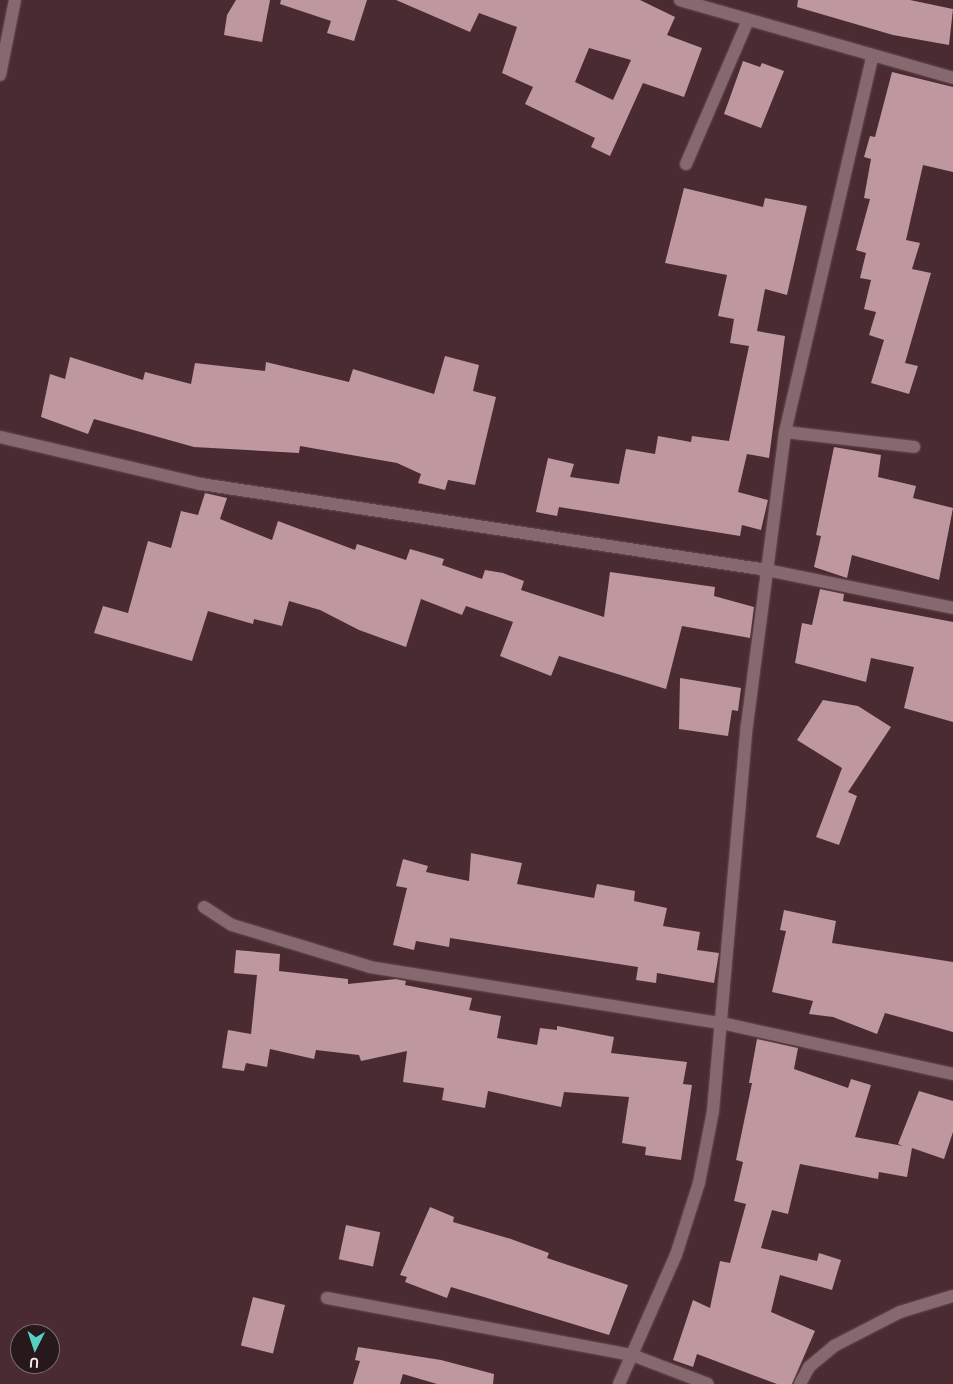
<!DOCTYPE html>
<html>
<head>
<meta charset="utf-8">
<style>
  body { margin:0 }
  #map { position:relative; width:953px; height:1384px; overflow:hidden; background:#4a2b31; font-family:"DM Sans",sans-serif }
  div>[style] { position:absolute }
  .building>* { inset:0; background:#be989e; transform-origin:0 0 }
  .roads { filter:drop-shadow(0 0 1px #664a4f) drop-shadow(0 0 1px #664a4f) }
  .minor>* { height:12px; margin:-6px; padding:0 6px; transform-origin:6px; border-radius:6px; background:#86696e }
  span { translate:-50% -50%; white-space:nowrap; text-align:center; line-height:1.15; -webkit-text-stroke:5px #27191b; paint-order:stroke }
  .north { position:absolute; left:10px; top:1324px; width:50px; height:50px; box-sizing:border-box; background:#27191b; border:1px solid #7c6d6f; border-radius:50%; rotate:184deg; font-size:14px; font-weight:700; line-height:20px; text-align:center; color:#fcebee }
  .north::after { content:''; display:block; margin:auto; width:18px; height:22px; background:#56cec3; clip-path:polygon(50% 0,100% 100%,50% 72%,0 100%) }
</style>
</head>
<body>
<div id="map">
  <div class="building">
    <div style="clip-path:polygon(236px 0,270px 0,262px 42px,224px 35px,227px 15px)"></div>
    <div style="clip-path:polygon(281px 0,367px 0,354px 41px,327px 33px,331px 21px,280px 4px)"></div>
    <div style="clip-path:polygon(evenodd,396px 0,640px 0,675px 17px,667px 35px,702px 48px,684px 97px,643px 83px,610px 156px,591px 147px,595px 138px,525px 104px,533px 87px,502px 73px,517px 27px,479px 13px,470px 32px,396px 0,589px 48px,631px 60px,613px 100px,575px 82px,589px 48px)"></div>
    <div style="clip-path:polygon(798px 0,910px 0,953px 9px,949px 45px,893px 35px,797px 7px)"></div>
    <div style="clip-path:polygon(743px 61px,760px 67px,762px 63px,784px 71px,761px 128px,724px 114px)"></div>
    <div style="clip-path:polygon(892px 72px,953px 87px,953px 172px,923px 165px,906px 240px,920px 243px,912px 269px,931px 273px,905px 363px,918px 366px,909px 394px,871px 383px,884px 340px,869px 335px,876px 312px,864px 309px,871px 280px,860px 278px,866px 253px,856px 250px,870px 199px,864px 198px,871px 159px,864px 157px,870px 136px,875px 137px)"></div>
    <div style="clip-path:polygon(684px 188px,763px 207px,765px 198px,807px 206px,787px 295px,765px 289px,757px 331px,785px 336px,769px 458px,747px 454px,738px 492px,768px 500px,761px 530px,742px 525px,740px 536px,559px 507px,557px 516px,536px 512px,548px 458px,574px 464px,570px 477px,619px 484px,626px 449px,655px 454px,658px 436px,691px 442px,692px 436px,729px 441px,749px 346px,730px 343px,734px 319px,718px 316px,727px 275px,665px 263px)"></div>
    <div style="clip-path:polygon(445px 356px,479px 365px,473px 391px,496px 397px,475px 485px,448px 480px,445px 490px,418px 483px,421px 474px,397px 463px,300px 446px,299px 453px,194px 447px,94px 419px,88px 434px,41px 417px,50px 374px,65px 379px,70px 357px,143px 380px,145px 372px,191px 384px,195px 363px,265px 371px,266px 362px,349px 382px,353px 369px,434px 394px)"></div>
    <div style="clip-path:polygon(834px 447px,881px 455px,878px 477px,916px 486px,913px 498px,953px 508px,939px 580px,852px 555px,847px 578px,814px 567px,821px 536px,816px 535px)"></div>
    <div style="clip-path:polygon(205px 493px,227px 498px,220px 519px,272px 540px,278px 521px,355px 550px,357px 544px,406px 560px,410px 549px,444px 559px,442px 565px,482px 579px,485px 570px,503px 573px,524px 581px,521px 590px,604px 617px,610px 572px,715px 587px,714px 596px,754px 607px,750px 638px,682px 626px,666px 689px,559px 656px,551px 676px,500px 656px,513px 622px,466px 606px,462px 615px,421px 599px,406px 647px,359px 630px,320px 610px,289px 601px,282px 626px,254px 619px,253px 624px,208px 611px,192px 661px,94px 633px,103px 606px,128px 613px,148px 541px,171px 548px,181px 511px,198px 515px)"></div>
    <div style="clip-path:polygon(820px 589px,844px 594px,843px 601px,953px 622px,953px 722px,904px 708px,914px 667px,871px 658px,866px 682px,795px 663px,802px 623px,812px 625px)"></div>
    <div style="clip-path:polygon(680px 678px,741px 688px,738px 711px,732px 710px,728px 736px,679px 729px)"></div>
    <div style="clip-path:polygon(823px 700px,858px 706px,891px 727px,848px 792px,857px 796px,839px 845px,816px 837px,842px 768px,797px 740px)"></div>
    <div style="clip-path:polygon(471px 853px,522px 863px,517px 884px,594px 898px,597px 884px,635px 891px,634px 901px,667px 908px,663px 926px,700px 932px,697px 950px,719px 953px,714px 983px,657px 973px,656px 983px,636px 980px,638px 967px,450px 938px,449px 947px,416px 941px,414px 950px,393px 945px,407px 888px,396px 886px,403px 859px,428px 866px,426px 872px,469px 881px)"></div>
    <div style="clip-path:polygon(784px 910px,836px 921px,832px 943px,953px 962px,953px 1032px,885px 1013px,877px 1034px,833px 1017px,809px 1014px,813px 1001px,772px 992px,786px 931px,780px 930px)"></div>
    <div style="clip-path:polygon(236px 950px,280px 954px,279px 971px,348px 979px,348px 984px,396px 979px,406px 981px,405px 985px,472px 998px,469px 1010px,501px 1016px,497px 1038px,537px 1045px,540px 1028px,557px 1030px,557px 1026px,614px 1037px,611px 1053px,687px 1062px,683px 1084px,692px 1085px,681px 1160px,645px 1155px,646px 1147px,622px 1143px,629px 1097px,564px 1092px,561px 1107px,488px 1091px,485px 1108px,442px 1100px,444px 1088px,403px 1082px,407px 1051px,361px 1061px,359px 1055px,316px 1050px,314px 1059px,270px 1049px,267px 1067px,246px 1063px,244px 1071px,222px 1068px,228px 1030px,251px 1034px,257px 975px,234px 973px)"></div>
    <div style="clip-path:polygon(757px 1039px,798px 1048px,794px 1069px,848px 1088px,851px 1079px,871px 1085px,855px 1137px,903px 1146px,898px 1144px,919px 1091px,953px 1101px,953px 1132px,944px 1159px,912px 1148px,907px 1177px,879px 1172px,878px 1179px,800px 1164px,788px 1214px,772px 1210px,761px 1248px,817px 1261px,819px 1253px,841px 1260px,832px 1290px,780px 1275px,771px 1312px,815px 1331px,792px 1384px,777px 1384px,697px 1354px,693px 1367px,673px 1360px,693px 1300px,710px 1308px,720px 1261px,730px 1263px,746px 1204px,734px 1201px,743px 1162px,736px 1160px,752px 1083px,749px 1083px)"></div>
    <div style="clip-path:polygon(430px 1207px,454px 1217px,453px 1222px,511px 1239px,549px 1253px,547px 1258px,628px 1285px,609px 1335px,451px 1287px,447px 1298px,405px 1282px,407px 1277px,400px 1275px)"></div>
    <div style="left:346px;top:1225px;width:35px;height:35px;rotate:12deg"></div>
    <div style="left:253px;top:1297px;width:33px;height:50px;rotate:14deg"></div>
    <div style="clip-path:polygon(358px 1347px,441px 1360px,494px 1374px,493px 1384px,437px 1384px,403px 1374px,400px 1384px,353px 1384px,360px 1361px,355px 1360px)"></div>
  </div>
  <div class="roads">
    <div class="minor">
      <div style="left:680px;top:0;width:284px;rotate:15.9deg"></div>
      <div style="left:0;top:75px;width:76px;rotate:-78.7deg"></div>
      <div style="left:686px;top:164px;width:157px;rotate:-66.7deg"></div>
      <div style="left:785px;top:432px;width:130px;rotate:6.6deg"></div>
      <div style="left:0;top:437px;width:206px;rotate:13.2deg"></div>
      <div style="left:201px;top:484px;width:572px;rotate:8.64deg"></div>
      <div style="left:767px;top:570px;width:190px;rotate:11.5deg"></div>
      <div style="left:204px;top:907px;width:33px;rotate:33deg"></div>
      <div style="left:232px;top:925px;width:144px;rotate:16.9deg"></div>
      <div style="left:370px;top:967px;width:355px;rotate:9.1deg"></div>
      <div style="left:721px;top:1023px;width:238px;rotate:12.4deg"></div>
      <div style="left:327px;top:1298px;width:310px;rotate:10.6deg"></div>
      <div style="left:632px;top:1355px;width:81px;rotate:20.9deg"></div>
      <div style="left:619px;top:1384px;width:141px;rotate:-66.2deg"></div>
      <div style="left:676px;top:1255px;width:76px;rotate:-72.3deg"></div>
      <div style="left:699px;top:1183px;width:73px;rotate:-79deg"></div>
      <div style="left:713px;top:1111px;width:387px;rotate:-85deg"></div>
      <div style="left:747px;top:725px;width:295px;rotate:-82.6deg"></div>
      <div style="left:785px;top:432px;width:385px;rotate:-76.9deg"></div>
      <div style="left:800px;top:1384px;width:19px;rotate:-62deg"></div>
      <div style="left:809px;top:1367px;width:33px;rotate:-40deg"></div>
      <div style="left:834px;top:1346px;width:74px;rotate:-27.3deg"></div>
      <div style="left:900px;top:1312px;width:55px;rotate:-16.8deg"></div>
    </div>
  </div>
  <div class="north">U</div>
</div>
</body>
</html>
